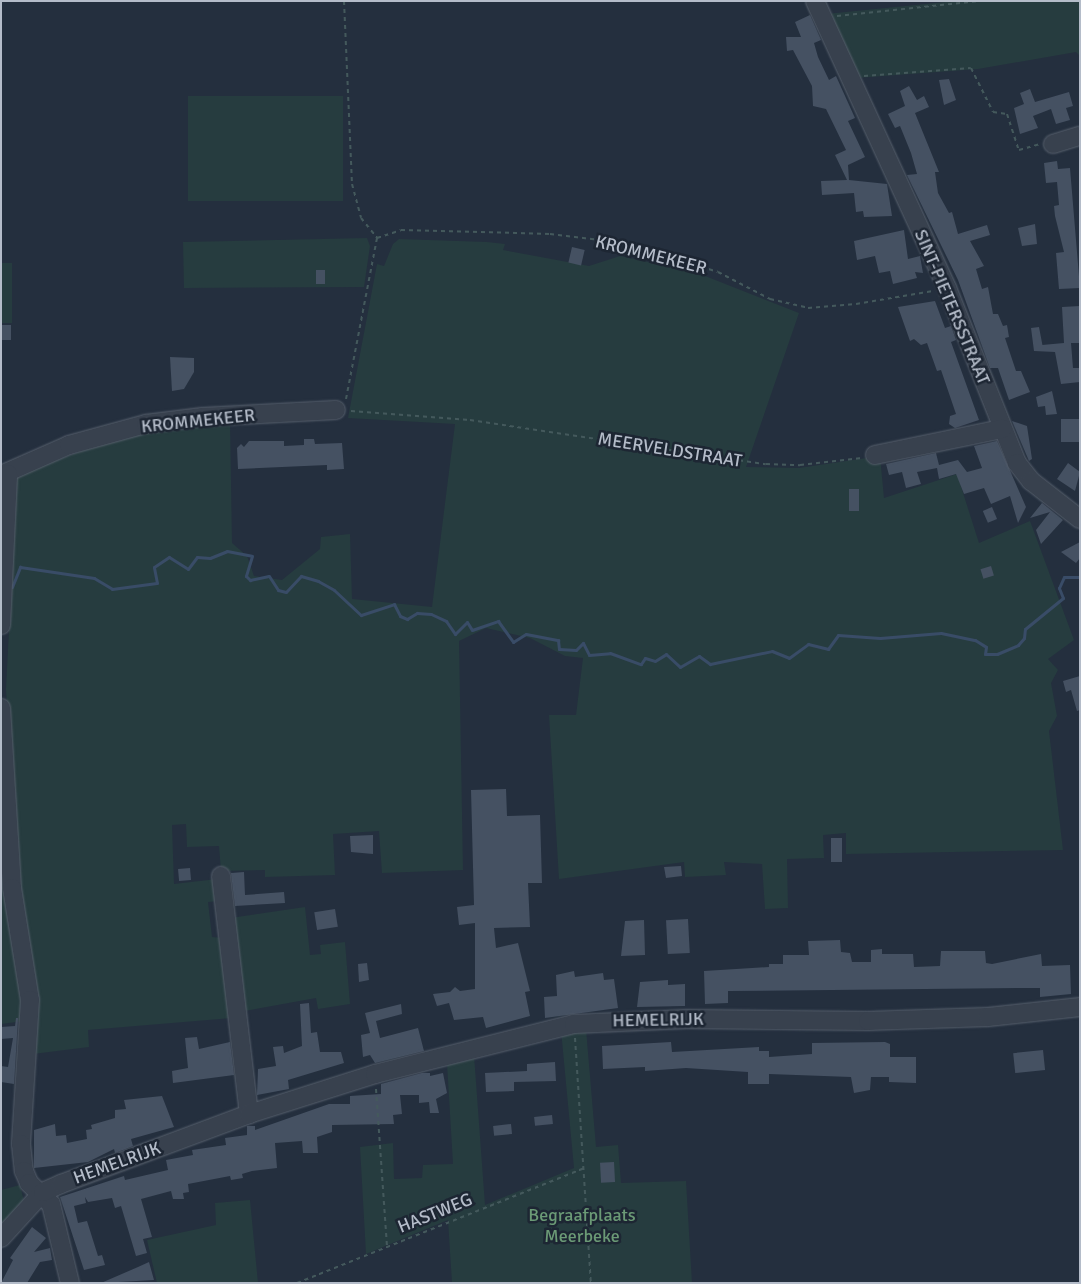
<!DOCTYPE html>
<html>
<head>
<meta charset="utf-8">
<style>
  body { margin:0 }
  #map { position:relative; width:1081px; height:1284px; overflow:hidden; background:#242f3e; font-family:Signika,sans-serif }
  div>[style] { position:absolute }
  .green>* { inset:0; background:#263c3f; transform-origin:0 0 }
  .stream>* { height:3px; margin:-1.5px; padding:0 1.5px; transform-origin:1.5px; border-radius:1.5px; background:#394c67 }
  .building>* { inset:0; background:#455162; transform-origin:0 0 }
  .path>* { height:2px; margin-top:-1px; transform-origin:0; background:repeating-linear-gradient(90deg,#44595c 0 4px,transparent 0 8px) }
  .roads { filter:drop-shadow(0 0 1px #565f6c) drop-shadow(0 0 1px #565f6c) }
  .minor>* { height:18px; margin:-9px; padding:0 9px; transform-origin:9px; border-radius:9px; background:#38414e }
  span { translate:-50% -50%; white-space:nowrap; text-align:center; line-height:1.15; -webkit-text-stroke:5px #1d2633; paint-order:stroke }
  .street-label { font-size:18px; color:#b4bcc9 }
  .park-label { font-size:18px; color:#6b9a76 }
  .frame { position:absolute; inset:0; border:2px solid #b4bcc9; pointer-events:none }
</style>
</head>
<body>
<div id="map">
  <div class="green">
    <div style="clip-path:polygon(955px 1px,1080px 1px,1080px 56px,1076px 52px,978px 69px,856px 78px,826px 14px)"></div>
    <div style="left:188px;top:96px;width:155px;height:105px"></div>
    <div style="clip-path:polygon(367px 238px,370px 246px,364px 287px,184px 288px,183px 242px)"></div>
    <div style="clip-path:polygon(399px 239px,487px 242px,505px 244px,503px 250px,589px 266px,620px 256px,695px 272px,799px 313px,746px 467px,799px 468px,880px 456px,884px 498px,957px 474px,979px 543px,1030px 521px,1074px 640px,1048px 659px,1058px 670px,1051px 683px,1057px 716px,1049px 731px,1063px 850px,846px 854px,846px 833px,823px 835px,824px 858px,787px 859px,788px 908px,765px 909px,762px 864px,724px 862px,726px 875px,685px 877px,684px 862px,559px 879px,549px 715px,576px 715px,583px 658px,565px 656px,530px 638px,486px 628px,459px 641px,463px 870px,382px 873px,379px 831px,333px 834px,335px 875px,265px 877px,265px 870px,221px 871px,219px 846px,187px 847px,186px 824px,172px 825px,174px 884px,217px 879px,218px 901px,208px 902px,212px 937px,224px 938px,232px 1018px,88px 1030px,89px 1047px,33px 1054px,16px 874px,6px 689px,17px 475px,124px 435px,230px 419px,232px 543px,247px 556px,254px 576px,282px 580px,320px 549px,321px 537px,350px 534px,352px 599px,432px 607px,455px 424px,348px 418px,377px 264px,384px 266px,393px 244px)"></div>
    <div style="left:1px;top:263px;width:11px;height:60px"></div>
    <div style="clip-path:polygon(1px 840px,24px 1021px,1px 1024px)"></div>
    <div style="clip-path:polygon(305px 907px,310px 955px,321px 954px,320px 945px,345px 942px,350px 1004px,318px 1009px,316px 998px,239px 1012px,230px 918px)"></div>
    <div style="clip-path:polygon(586px 1029px,596px 1147px,618px 1145px,621px 1183px,686px 1181px,692px 1283px,452px 1283px,448px 1220px,366px 1254px,360px 1147px,393px 1143px,394px 1179px,422px 1178px,423px 1165px,453px 1164px,447px 1063px,474px 1055px,485px 1205px,574px 1168px,561px 1030px)"></div>
    <div style="clip-path:polygon(20px 1185px,24px 1201px,1px 1224px,1px 1190px)"></div>
    <div style="clip-path:polygon(250px 1200px,258px 1283px,157px 1283px,147px 1240px,216px 1225px,215px 1203px)"></div>
  </div>
  <div class="stream">
    <div style="left:12px;top:587px;width:22px;rotate:-68deg"></div>
    <div style="left:20px;top:567px;width:75px;rotate:8.5deg"></div>
    <div style="left:94px;top:578px;width:21px;rotate:31deg"></div>
    <div style="left:112px;top:589px;width:45px;rotate:-7.6deg"></div>
    <div style="left:157px;top:583px;width:16px;rotate:-101deg"></div>
    <div style="left:154px;top:567px;width:18px;rotate:-34deg"></div>
    <div style="left:169px;top:557px;width:22px;rotate:32deg"></div>
    <div style="left:188px;top:569px;width:15px;rotate:-53deg"></div>
    <div style="left:197px;top:557px;width:13px;rotate:4deg"></div>
    <div style="left:210px;top:558px;width:18px;rotate:-22deg"></div>
    <div style="left:227px;top:551px;width:25px;rotate:11deg"></div>
    <div style="left:252px;top:556px;width:21px;rotate:107deg"></div>
    <div style="left:246px;top:576px;width:6px;rotate:45deg"></div>
    <div style="left:250px;top:580px;width:19px;rotate:-12deg"></div>
    <div style="left:269px;top:576px;width:17px;rotate:57deg"></div>
    <div style="left:278px;top:590px;width:8px;rotate:14deg"></div>
    <div style="left:286px;top:592px;width:22px;rotate:-47deg"></div>
    <div style="left:301px;top:576px;width:18px;rotate:16deg"></div>
    <div style="left:318px;top:581px;width:18px;rotate:29deg"></div>
    <div style="left:334px;top:590px;width:37px;rotate:43deg"></div>
    <div style="left:361px;top:615px;width:35px;rotate:-18deg"></div>
    <div style="left:394px;top:604px;width:13px;rotate:63deg"></div>
    <div style="left:400px;top:616px;width:8px;rotate:23deg"></div>
    <div style="left:407px;top:619px;width:12px;rotate:-31deg"></div>
    <div style="left:417px;top:613px;width:14px;rotate:4deg"></div>
    <div style="left:431px;top:614px;width:17px;rotate:25deg"></div>
    <div style="left:446px;top:621px;width:16px;rotate:55deg"></div>
    <div style="left:455px;top:634px;width:17px;rotate:-45deg"></div>
    <div style="left:467px;top:622px;width:9px;rotate:58deg"></div>
    <div style="left:472px;top:630px;width:28px;rotate:-19deg"></div>
    <div style="left:498px;top:621px;width:26px;rotate:54deg"></div>
    <div style="left:513px;top:642px;width:15px;rotate:-32deg"></div>
    <div style="left:526px;top:634px;width:33px;rotate:11deg"></div>
    <div style="left:558px;top:640px;width:9px;rotate:84deg"></div>
    <div style="left:559px;top:649px;width:17px;rotate:3deg"></div>
    <div style="left:576px;top:650px;width:10px;rotate:-45deg"></div>
    <div style="left:583px;top:643px;width:13px;rotate:63deg"></div>
    <div style="left:589px;top:655px;width:21px;rotate:-5deg"></div>
    <div style="left:610px;top:653px;width:33px;rotate:20deg"></div>
    <div style="left:641px;top:664px;width:7px;rotate:-56deg"></div>
    <div style="left:645px;top:658px;width:10px;rotate:17deg"></div>
    <div style="left:655px;top:661px;width:13px;rotate:-32deg"></div>
    <div style="left:666px;top:654px;width:19px;rotate:43deg"></div>
    <div style="left:680px;top:667px;width:22px;rotate:-30deg"></div>
    <div style="left:699px;top:656px;width:14px;rotate:36deg"></div>
    <div style="left:710px;top:664px;width:63px;rotate:-11.8deg"></div>
    <div style="left:772px;top:651px;width:18px;rotate:22deg"></div>
    <div style="left:789px;top:658px;width:24px;rotate:-36deg"></div>
    <div style="left:808px;top:644px;width:21px;rotate:14deg"></div>
    <div style="left:828px;top:649px;width:17px;rotate:-54deg"></div>
    <div style="left:838px;top:635px;width:42px;rotate:4.1deg"></div>
    <div style="left:880px;top:638px;width:61px;rotate:-4.7deg"></div>
    <div style="left:941px;top:633px;width:35px;rotate:12deg"></div>
    <div style="left:975px;top:640px;width:13px;rotate:32deg"></div>
    <div style="left:986px;top:647px;width:7px;rotate:98deg"></div>
    <div style="left:985px;top:654px;width:12px"></div>
    <div style="left:997px;top:654px;width:23px;rotate:-23deg"></div>
    <div style="left:1018px;top:645px;width:9px;rotate:-49deg"></div>
    <div style="left:1024px;top:638px;width:9px;rotate:-84deg"></div>
    <div style="left:1025px;top:629px;width:49px;rotate:-39.2deg"></div>
    <div style="left:1063px;top:598px;width:11px;rotate:-112deg"></div>
    <div style="left:1059px;top:588px;width:12px;rotate:-66deg"></div>
    <div style="left:1064px;top:577px;width:16px"></div>
  </div>
  <div class="building">
    <div style="clip-path:polygon(810px 15px,821px 40px,814px 43px,818px 57px,829px 80px,836px 76px,855px 118px,848px 121px,865px 157px,848px 165px,849px 180px,887px 184px,892px 216px,864px 217px,863px 211px,856px 212px,854px 193px,822px 195px,821px 181px,847px 180px,835px 155px,846px 150px,826px 109px,813px 106px,812px 86px,793px 50px,787px 51px,786px 37px,801px 37px,795px 22px)"></div>
    <div style="clip-path:polygon(949px 79px,956px 100px,944px 105px,939px 80px)"></div>
    <div style="clip-path:polygon(909px 86px,917px 100px,924px 96px,929px 107px,915px 113px,939px 172px,935px 172px,938px 193px,949px 213px,952px 212px,958px 234px,987px 225px,990px 235px,970px 241px,984px 266px,976px 269px,982px 289px,988px 287px,993px 314px,998px 314px,1003px 326px,1007px 325px,1009px 337px,1005px 338px,1016px 371px,1021px 371px,1030px 392px,1009px 400px,998px 368px,990px 368px,958px 280px,907px 175px,917px 174px,911px 153px,900px 126px,895px 128px,888px 114px,905px 106px,900px 91px)"></div>
    <div style="clip-path:polygon(1030px 89px,1035px 102px,1069px 92px,1073px 106px,1066px 108px,1070px 120px,1056px 124px,1051px 109px,1033px 116px,1038px 128px,1020px 134px,1014px 108px,1024px 104px,1020px 93px)"></div>
    <div style="clip-path:polygon(1057px 161px,1058px 169px,1070px 168px,1080px 288px,1059px 289px,1056px 253px,1064px 252px,1055px 216px,1054px 206px,1059px 205px,1057px 182px,1046px 183px,1044px 163px)"></div>
    <div style="clip-path:polygon(1035px 224px,1037px 244px,1022px 246px,1018px 228px)"></div>
    <div style="clip-path:polygon(904px 230px,908px 259px,920px 256px,923px 273px,915px 272px,917px 278px,893px 284px,890px 271px,879px 273px,875px 256px,857px 260px,854px 241px)"></div>
    <div style="left:572px;top:247px;width:13px;height:16px;rotate:13deg"></div>
    <div style="left:325px;top:270px;width:14px;height:9px;rotate:90deg"></div>
    <div style="clip-path:polygon(935px 301px,945px 328px,951px 326px,956px 340px,951px 342px,979px 420px,955px 428px,949px 424px,950px 416px,956px 414px,941px 370px,937px 371px,927px 343px,921px 345px,914px 339px,910px 341px,898px 307px)"></div>
    <div style="clip-path:polygon(1080px 306px,1080px 343px,1071px 343px,1073px 368px,1080px 368px,1080px 382px,1061px 384px,1055px 352px,1034px 351px,1031px 328px,1039px 327px,1043px 348px,1042px 345px,1064px 343px,1062px 307px)"></div>
    <div style="left:1px;top:325px;width:10px;height:15px"></div>
    <div style="clip-path:polygon(170px 357px,194px 358px,194px 372px,184px 389px,172px 391px)"></div>
    <div style="clip-path:polygon(1052px 391px,1057px 414px,1046px 415px,1045px 406px,1038px 407px,1036px 397px)"></div>
    <div style="left:1061px;top:419px;width:19px;height:23px"></div>
    <div style="clip-path:polygon(1012px 421px,1027px 426px,1032px 459px,1029px 461px)"></div>
    <div style="clip-path:polygon(304px 439px,314px 439px,315px 444px,342px 443px,344px 469px,327px 470px,327px 465px,238px 469px,237px 448px,241px 444px,244px 447px,249px 441px,284px 441px,284px 446px,304px 445px)"></div>
    <div style="clip-path:polygon(997px 441px,1026px 507px,1018px 523px,1010px 496px,991px 504px,984px 488px,964px 494px,956px 474px,939px 479px,937px 468px,917px 472px,921px 484px,906px 488px,902px 472px,889px 475px,886px 464px,936px 453px,939px 465px,958px 460px,967px 472px,982px 468px,974px 446px)"></div>
    <div style="clip-path:polygon(1068px 463px,1080px 472px,1075px 491px,1057px 479px)"></div>
    <div style="left:849px;top:489px;width:10px;height:22px"></div>
    <div style="clip-path:polygon(1042px 503px,1063px 520px,1041px 544px,1036px 530px,1050px 512px,1030px 518px)"></div>
    <div style="left:992px;top:507px;width:13px;height:10px;rotate:67deg"></div>
    <div style="clip-path:polygon(1080px 542px,1080px 558px,1076px 563px,1061px 552px)"></div>
    <div style="left:991px;top:566px;width:10px;height:11px;rotate:73deg"></div>
    <div style="clip-path:polygon(1080px 676px,1080px 710px,1077px 711px,1071px 690px,1066px 692px,1063px 681px)"></div>
    <div style="clip-path:polygon(506px 789px,507px 816px,540px 815px,542px 883px,528px 883px,530px 927px,494px 928px,496px 948px,518px 943px,530px 991px,525px 992px,530px 1016px,486px 1028px,483px 1017px,454px 1020px,449px 1003px,437px 1006px,433px 994px,450px 992px,455px 987px,460px 991px,475px 989px,475px 923px,459px 925px,457px 907px,474px 905px,471px 790px)"></div>
    <div style="clip-path:polygon(373px 835px,373px 854px,351px 852px,350px 836px)"></div>
    <div style="left:831px;top:838px;width:11px;height:24px"></div>
    <div style="clip-path:polygon(681px 866px,682px 876px,666px 878px,664px 867px)"></div>
    <div style="left:190px;top:868px;width:12px;height:12px;rotate:85deg"></div>
    <div style="clip-path:polygon(244px 872px,245px 895px,284px 892px,285px 903px,235px 906px,231px 873px)"></div>
    <div style="left:335px;top:909px;width:18px;height:21px;rotate:81deg"></div>
    <div style="left:688px;top:919px;width:34px;height:22px;rotate:87deg"></div>
    <div style="clip-path:polygon(644px 920px,645px 955px,621px 956px,625px 921px)"></div>
    <div style="clip-path:polygon(840px 940px,841px 952px,850px 953px,852px 962px,871px 962px,871px 950px,882px 949px,882px 954px,913px 954px,914px 967px,940px 966px,941px 951px,985px 951px,986px 963px,992px 964px,1041px 954px,1042px 966px,1070px 965px,1071px 994px,1040px 997px,1040px 988px,1020px 988px,728px 991px,728px 1003px,705px 1004px,704px 971px,769px 967px,769px 964px,783px 964px,783px 955px,809px 955px,808px 941px)"></div>
    <div style="clip-path:polygon(367px 963px,369px 980px,359px 982px,358px 964px)"></div>
    <div style="clip-path:polygon(574px 971px,575px 977px,603px 973px,604px 980px,614px 979px,618px 1008px,545px 1018px,544px 997px,557px 996px,556px 975px)"></div>
    <div style="clip-path:polygon(668px 980px,668px 985px,685px 984px,685px 1006px,637px 1007px,640px 982px)"></div>
    <div style="clip-path:polygon(309px 1003px,311px 1033px,317px 1032px,320px 1052px,341px 1052px,344px 1063px,288px 1080px,289px 1089px,257px 1095px,258px 1069px,276px 1066px,273px 1047px,283px 1046px,284px 1053px,302px 1046px,300px 1004px)"></div>
    <div style="clip-path:polygon(401px 1004px,402px 1014px,376px 1021px,380px 1038px,418px 1028px,424px 1051px,375px 1063px,370px 1055px,363px 1057px,361px 1035px,370px 1033px,365px 1013px)"></div>
    <div style="clip-path:polygon(16px 1018px,18px 1018px,14px 1084px,1px 1082px,1px 1066px,8px 1067px,13px 1038px,1px 1039px,1px 1027px,15px 1026px)"></div>
    <div style="clip-path:polygon(197px 1037px,199px 1049px,230px 1042px,234px 1075px,173px 1083px,172px 1071px,188px 1068px,185px 1038px)"></div>
    <div style="clip-path:polygon(671px 1042px,672px 1052px,759px 1047px,759px 1051px,769px 1051px,769px 1057px,812px 1054px,812px 1043px,885px 1042px,890px 1044px,890px 1057px,916px 1057px,916px 1083px,889px 1082px,889px 1077px,871px 1077px,870px 1090px,854px 1093px,851px 1077px,769px 1074px,769px 1084px,748px 1084px,748px 1072px,686px 1068px,645px 1071px,645px 1067px,603px 1069px,602px 1046px)"></div>
    <div style="left:1043px;top:1050px;width:20px;height:30px;rotate:84deg"></div>
    <div style="clip-path:polygon(555px 1062px,556px 1081px,514px 1082px,514px 1091px,486px 1092px,485px 1073px,527px 1071px,527px 1064px)"></div>
    <div style="clip-path:polygon(422px 1073px,430px 1073px,430px 1076px,443px 1073px,447px 1093px,436px 1099px,439px 1113px,430px 1113px,429px 1102px,419px 1103px,419px 1095px,400px 1095px,402px 1114px,393px 1115px,394px 1124px,332px 1125px,332px 1132px,317px 1137px,318px 1153px,303px 1153px,302px 1141px,275px 1143px,277px 1168px,252px 1171px,242px 1174px,243px 1178px,231px 1180px,230px 1176px,188px 1184px,189px 1192px,183px 1193px,184px 1199px,173px 1199px,171px 1191px,141px 1199px,152px 1237px,143px 1239px,147px 1253px,136px 1256px,121px 1206px,115px 1208px,112px 1198px,88px 1202px,85px 1197px,86px 1203px,74px 1206px,78px 1223px,87px 1221px,98px 1256px,102px 1255px,105px 1265px,84px 1270px,60px 1197px,124px 1176px,125px 1180px,168px 1170px,166px 1160px,193px 1155px,192px 1150px,226px 1145px,225px 1138px,247px 1135px,247px 1126px,255px 1126px,255px 1130px,329px 1104px,350px 1104px,350px 1096px,381px 1094px,381px 1084px)"></div>
    <div style="clip-path:polygon(162px 1096px,174px 1127px,131px 1139px,133px 1146px,115px 1153px,114px 1149px,88px 1162px,34px 1168px,34px 1130px,55px 1124px,56px 1136px,66px 1135px,67px 1143px,87px 1139px,86px 1130px,92px 1129px,91px 1125px,115px 1118px,115px 1110px,126px 1109px,124px 1100px)"></div>
    <div style="left:552px;top:1115px;width:9px;height:18px;rotate:84deg"></div>
    <div style="left:511px;top:1124px;width:10px;height:18px;rotate:84deg"></div>
    <div style="left:614px;top:1162px;width:20px;height:14px;rotate:87deg"></div>
    <div style="clip-path:polygon(32px 1227px,46px 1238px,34px 1252px,50px 1248px,52px 1260px,40px 1262px,27px 1283px,1px 1283px,13px 1260px,10px 1258px)"></div>
    <div style="clip-path:polygon(149px 1262px,154px 1280px,101px 1283px,138px 1267px)"></div>
  </div>
  <div class="path">
    <div style="left:344px;top:1px;width:183px;rotate:87.5deg"></div>
    <div style="left:352px;top:184px;width:35px;rotate:75deg"></div>
    <div style="left:361px;top:218px;width:26px;rotate:51deg"></div>
    <div style="left:837px;top:16px;width:143px;rotate:-6deg"></div>
    <div style="left:864px;top:76px;width:107px;rotate:-4.3deg"></div>
    <div style="left:971px;top:68px;width:49px;rotate:63.4deg"></div>
    <div style="left:993px;top:112px;width:14px;rotate:8deg"></div>
    <div style="left:1007px;top:114px;width:38px;rotate:72deg"></div>
    <div style="left:1019px;top:150px;width:22px;rotate:-16deg"></div>
    <div style="left:346px;top:399px;width:164px;rotate:-79.1deg"></div>
    <div style="left:377px;top:238px;width:25px;rotate:-18deg"></div>
    <div style="left:401px;top:230px;width:149px;rotate:1.5deg"></div>
    <div style="left:550px;top:234px;width:67px;rotate:6.8deg"></div>
    <div style="left:617px;top:242px;width:105px;rotate:16.5deg"></div>
    <div style="left:718px;top:272px;width:59px;rotate:27.4deg"></div>
    <div style="left:770px;top:299px;width:39px;rotate:13deg"></div>
    <div style="left:808px;top:308px;width:48px;rotate:-4.8deg"></div>
    <div style="left:856px;top:304px;width:78px;rotate:-9.6deg"></div>
    <div style="left:351px;top:411px;width:119px;rotate:4.3deg"></div>
    <div style="left:470px;top:420px;width:299px;rotate:8.5deg"></div>
    <div style="left:766px;top:464px;width:34px;rotate:2deg"></div>
    <div style="left:800px;top:465px;width:62px;rotate:-6.4deg"></div>
    <div style="left:575px;top:1038px;width:246px;rotate:86.3deg"></div>
    <div style="left:376px;top:1089px;width:157px;rotate:86deg"></div>
    <div style="left:297px;top:1283px;width:309px;rotate:-21.8deg"></div>
  </div>
  <div class="roads">
    <div class="minor">
      <div style="left:815px;top:1px;width:316px;rotate:65.3deg"></div>
      <div style="left:947px;top:288px;width:188px;rotate:68.2deg"></div>
      <div style="left:1017px;top:463px;width:23px;rotate:52deg"></div>
      <div style="left:1031px;top:481px;width:62px;rotate:37.8deg"></div>
      <div style="left:1053px;top:144px;width:28px;rotate:-17deg"></div>
      <div style="left:875px;top:455px;width:130px;rotate:-11.6deg"></div>
      <div style="left:1px;top:475px;width:74px;rotate:-23.8deg"></div>
      <div style="left:69px;top:445px;width:80px;rotate:-15.3deg"></div>
      <div style="left:146px;top:424px;width:57px;rotate:-7deg"></div>
      <div style="left:203px;top:417px;width:133px;rotate:-3deg"></div>
      <div style="left:1px;top:625px;width:151px;rotate:-87.3deg"></div>
      <div style="left:1px;top:708px;width:180px;rotate:86.5deg"></div>
      <div style="left:12px;top:888px;width:113px;rotate:80.9deg"></div>
      <div style="left:30px;top:1000px;width:144px;rotate:93.6deg"></div>
      <div style="left:21px;top:1144px;width:27px;rotate:84deg"></div>
      <div style="left:24px;top:1171px;width:13px;rotate:67deg"></div>
      <div style="left:29px;top:1183px;width:30px;rotate:44deg"></div>
      <div style="left:51px;top:1204px;width:81px;rotate:76.5deg"></div>
      <div style="left:221px;top:876px;width:240px;rotate:83.3deg"></div>
      <div style="left:1px;top:1238px;width:62px;rotate:-47.6deg"></div>
      <div style="left:43px;top:1192px;width:20px;rotate:-24deg"></div>
      <div style="left:61px;top:1184px;width:201px;rotate:-20.4deg"></div>
      <div style="left:249px;top:1114px;width:132px;rotate:-17.6deg"></div>
      <div style="left:375px;top:1074px;width:205px;rotate:-14.1deg"></div>
      <div style="left:574px;top:1024px;width:113px;rotate:-2.5deg"></div>
      <div style="left:687px;top:1019px;width:181px;rotate:0.6deg"></div>
      <div style="left:868px;top:1021px;width:120px;rotate:-1.9deg"></div>
      <div style="left:988px;top:1017px;width:93px;rotate:-6.2deg"></div>
    </div>
  </div>
  <div class="street-label">
    <span style="left:651px;top:255px;rotate:14deg">KROMMEKEER</span>
    <span style="left:952px;top:307px;rotate:67deg">SINT-PIETERSSTRAAT</span>
    <span style="left:198px;top:421px;rotate:-6deg">KROMMEKEER</span>
    <span style="left:670px;top:450px;rotate:9deg">MEERVELDSTRAAT</span>
    <span style="left:658px;top:1020px;rotate:-1deg">HEMELRIJK</span>
    <span style="left:117px;top:1163px;rotate:-20deg">HEMELRIJK</span>
    <span style="left:435px;top:1213px;rotate:-22deg">HASTWEG</span>
  </div>
  <div class="park-label">
    <span style="left:582px;top:1226px">Begraafplaats<br>Meerbeke</span>
  </div>
  <div class="frame"></div>
</div>
</body>
</html>
